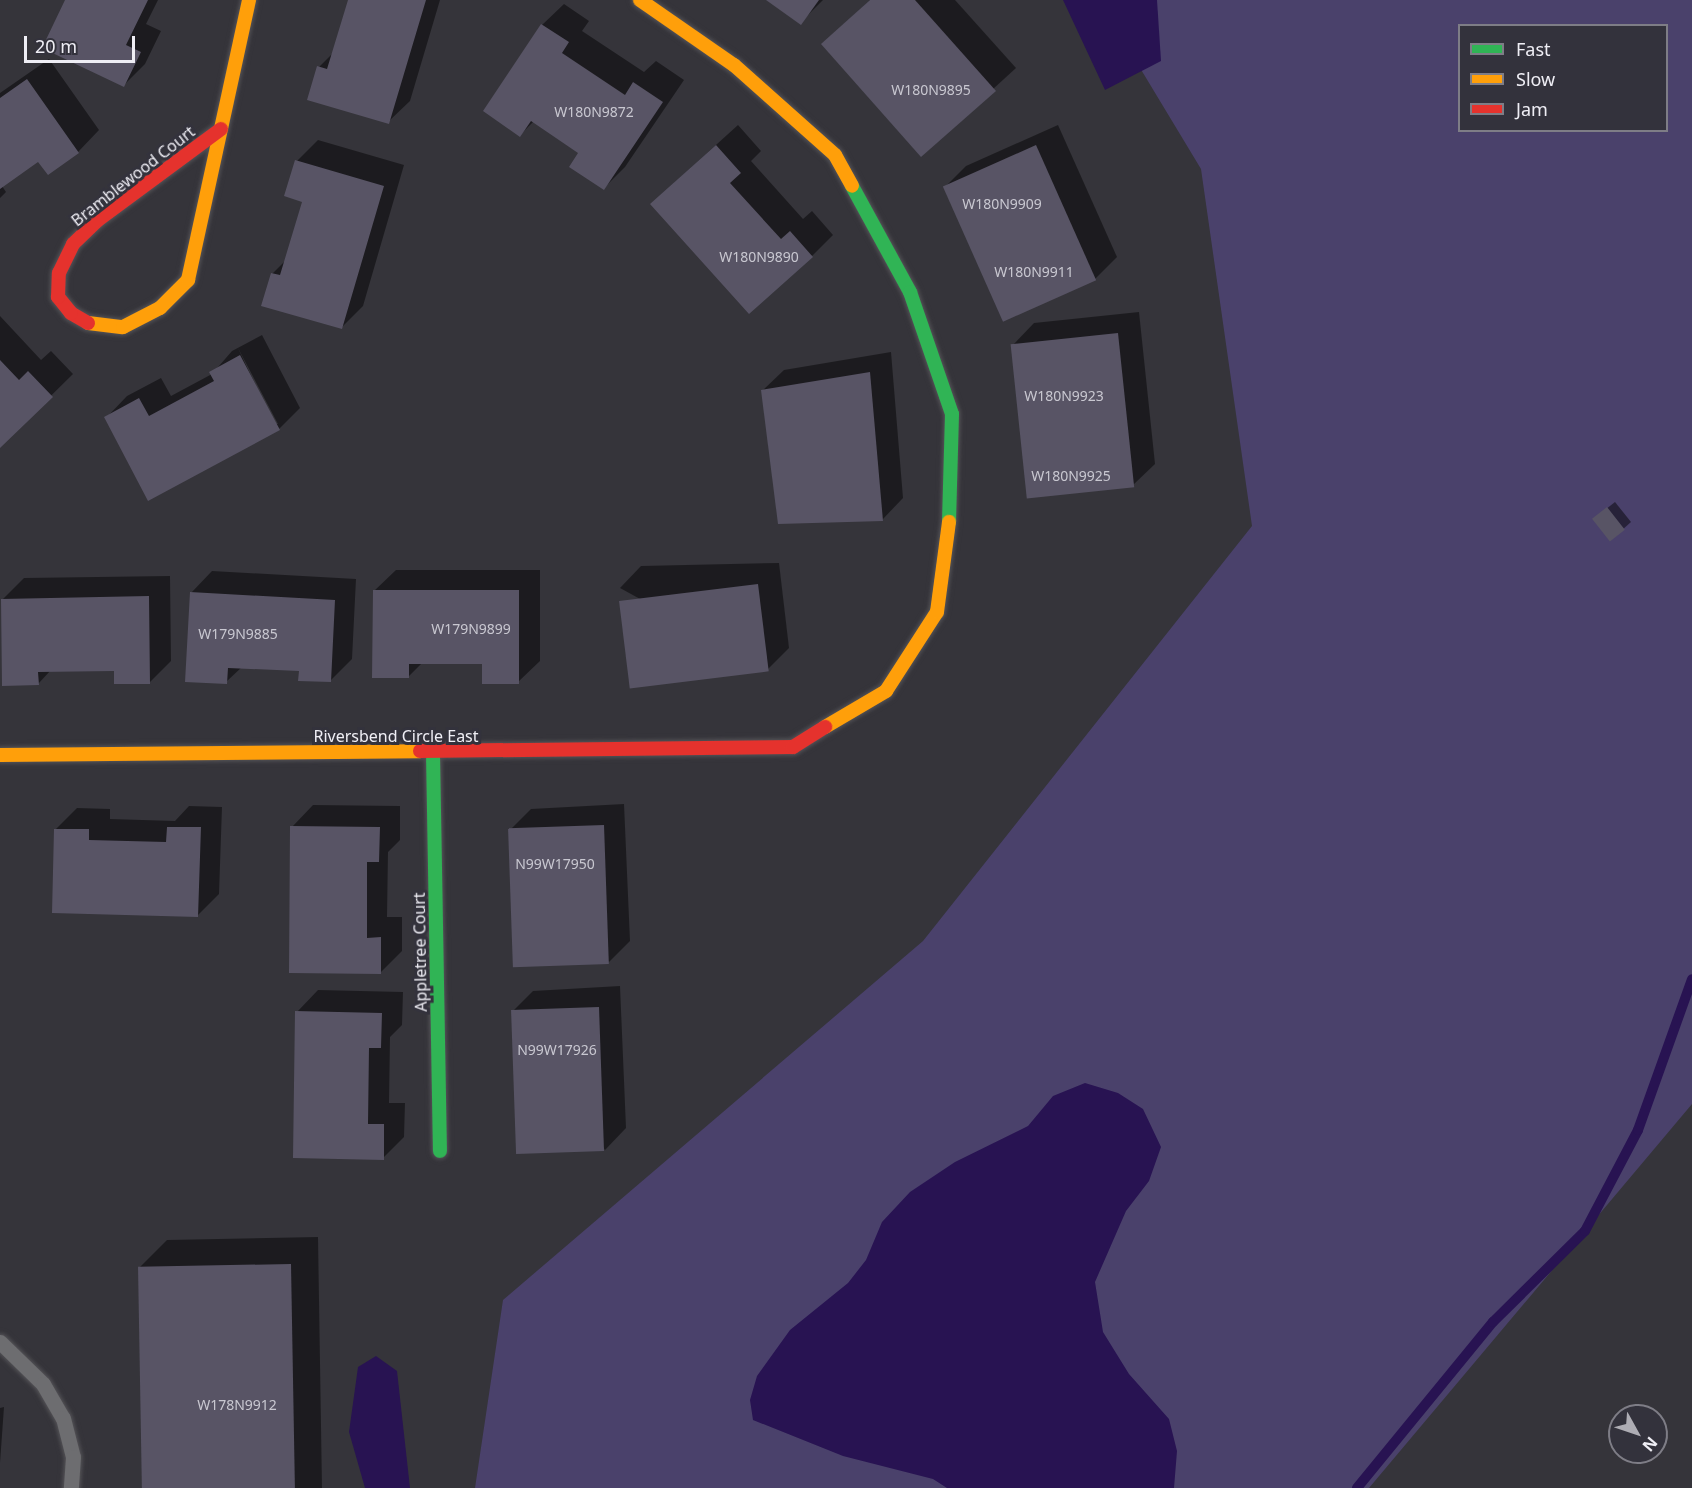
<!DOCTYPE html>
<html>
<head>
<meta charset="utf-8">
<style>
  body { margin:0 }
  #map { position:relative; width:1692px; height:1488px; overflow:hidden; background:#35343a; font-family:"Noto Sans",sans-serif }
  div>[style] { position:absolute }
  .green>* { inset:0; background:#4a416b }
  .water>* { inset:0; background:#281352 }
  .shadow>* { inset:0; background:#0007 }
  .stream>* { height:10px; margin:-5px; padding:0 5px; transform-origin:5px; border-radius:5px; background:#281352 }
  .building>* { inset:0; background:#585465; transform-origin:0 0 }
  .roads { filter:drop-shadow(0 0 2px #545357) drop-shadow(0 0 2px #545357) }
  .lane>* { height:15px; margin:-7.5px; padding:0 7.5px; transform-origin:7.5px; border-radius:7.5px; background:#6d6d70 }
  .fast>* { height:14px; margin:-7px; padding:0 7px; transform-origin:7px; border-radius:7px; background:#30b455 }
  .slow>* { height:14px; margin:-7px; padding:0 7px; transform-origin:7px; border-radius:7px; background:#ff9f0a }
  .jam>* { height:14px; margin:-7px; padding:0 7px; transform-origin:7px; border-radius:7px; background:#e5322d }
  span { translate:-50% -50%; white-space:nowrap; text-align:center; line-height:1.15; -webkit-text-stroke:6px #33323c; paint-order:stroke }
  .number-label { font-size:14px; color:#c9c8d1 }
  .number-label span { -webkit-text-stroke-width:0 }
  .street-label { font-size:16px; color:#efeef5 }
  .legend { position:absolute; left:1458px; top:24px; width:210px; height:108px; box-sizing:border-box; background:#33323c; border:2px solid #7e7d86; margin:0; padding:8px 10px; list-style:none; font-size:18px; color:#efeef5 }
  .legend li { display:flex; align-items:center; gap:12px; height:30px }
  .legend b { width:30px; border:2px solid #7e7d86 }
  .north { position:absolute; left:1608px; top:1404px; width:60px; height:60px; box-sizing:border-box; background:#33323c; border:2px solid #7e7d86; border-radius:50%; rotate:130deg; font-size:16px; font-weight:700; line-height:24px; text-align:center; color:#efeef5 }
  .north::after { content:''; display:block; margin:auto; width:21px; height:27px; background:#aeadb4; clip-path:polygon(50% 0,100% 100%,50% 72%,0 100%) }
  .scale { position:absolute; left:24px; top:36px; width:111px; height:27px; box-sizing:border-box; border:3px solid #efeef5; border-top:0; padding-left:8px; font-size:18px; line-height:21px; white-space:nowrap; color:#efeef5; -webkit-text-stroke:4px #33323c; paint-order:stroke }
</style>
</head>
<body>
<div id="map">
  <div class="green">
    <div style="clip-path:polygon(evenodd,1099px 0,1692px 0,1692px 1104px,1369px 1488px,475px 1488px,503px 1300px,923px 941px,1252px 526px,1201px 169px,1099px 0,1460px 26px,1666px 26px,1666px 130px,1460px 130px,1460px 26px)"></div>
  </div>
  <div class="water">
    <div style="clip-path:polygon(1063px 0,1157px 0,1161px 61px,1105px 90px)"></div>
    <div style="clip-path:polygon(1085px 1083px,1118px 1093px,1143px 1109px,1161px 1147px,1149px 1181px,1126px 1211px,1095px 1282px,1103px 1332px,1129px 1374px,1169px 1419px,1177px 1451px,1174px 1488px,947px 1488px,933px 1479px,843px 1456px,753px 1420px,750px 1400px,757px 1376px,790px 1330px,848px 1283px,866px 1260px,882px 1222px,910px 1192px,955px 1162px,1028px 1126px,1053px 1096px)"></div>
    <div style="clip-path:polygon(376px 1356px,397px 1371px,410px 1488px,365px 1488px,349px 1432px,358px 1367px)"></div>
  </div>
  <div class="shadow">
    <div style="clip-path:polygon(67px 0,158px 0,146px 24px,161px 31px,145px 64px,124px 85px)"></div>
    <div style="clip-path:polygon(350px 0,440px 0,410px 101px,388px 122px,319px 67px,334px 52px)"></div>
    <div style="clip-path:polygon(769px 0,823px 0,800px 23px)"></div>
    <div style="clip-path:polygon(870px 0,955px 0,1016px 68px,921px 155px,823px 44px)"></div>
    <div style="clip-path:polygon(564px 4px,589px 21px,582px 31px,644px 72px,656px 61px,684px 80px,625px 167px,604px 188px,580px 152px,534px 121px,520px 135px,485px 111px,542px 25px)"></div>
    <div style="clip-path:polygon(49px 59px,99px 130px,78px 152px,39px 160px,2px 186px,6px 192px,0 198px,0 93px)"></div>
    <div style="clip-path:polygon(738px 125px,761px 151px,751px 161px,803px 219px,812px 211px,833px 235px,812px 256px,674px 183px)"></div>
    <div style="clip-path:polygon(1058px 125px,1117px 257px,1095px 279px,1004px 320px,944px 188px,966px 166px)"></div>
    <div style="clip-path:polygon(318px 140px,404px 165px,363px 306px,342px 327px,272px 274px,286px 260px,304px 201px,297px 161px)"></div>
    <div style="clip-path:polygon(1139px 312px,1155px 464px,1133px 485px,1013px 345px,1034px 323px)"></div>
    <div style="clip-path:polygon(0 316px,41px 360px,51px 351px,73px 374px,0 446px)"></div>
    <div style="clip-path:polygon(evenodd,262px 335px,300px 408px,279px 429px,106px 418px,127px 396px,161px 378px,171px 396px,212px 374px,232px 351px,262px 335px,238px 348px,278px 424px,274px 424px,238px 348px)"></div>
    <div style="clip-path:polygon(891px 352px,903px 498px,882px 520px,762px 391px,784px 370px)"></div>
    <div style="clip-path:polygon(1615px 502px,1631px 522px,1611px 540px,1601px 513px)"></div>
    <div style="clip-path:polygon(779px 563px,789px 648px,768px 669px,620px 588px,641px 566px)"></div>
    <div style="clip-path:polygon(396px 570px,540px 570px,540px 661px,518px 682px,484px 663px,422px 663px,409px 676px,374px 591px)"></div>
    <div style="clip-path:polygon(212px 571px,356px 579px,352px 659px,330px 681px,300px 670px,242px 667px,226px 682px,191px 593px)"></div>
    <div style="clip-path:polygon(170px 576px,171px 661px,150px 682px,115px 669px,51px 670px,38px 684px,3px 599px,24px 578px)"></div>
    <div style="clip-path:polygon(624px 804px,630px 941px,609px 962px,510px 830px,531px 809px)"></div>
    <div style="clip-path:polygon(313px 805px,400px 806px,400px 840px,388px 852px,387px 917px,402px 917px,402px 951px,380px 973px,292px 827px)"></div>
    <div style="clip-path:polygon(189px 806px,222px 807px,219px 894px,198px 915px,56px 829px,77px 808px,110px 809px,110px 819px,175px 821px)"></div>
    <div style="clip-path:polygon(620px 986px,626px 1128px,605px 1150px,512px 1012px,533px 991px)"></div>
    <div style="clip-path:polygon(318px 990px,403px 992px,402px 1025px,390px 1037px,389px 1103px,405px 1103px,404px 1137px,383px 1158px,297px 1012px)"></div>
    <div style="clip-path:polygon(318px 1237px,322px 1488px,143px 1488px,139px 1268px,167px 1240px)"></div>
    <div style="clip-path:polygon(4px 1407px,0 1463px,0 1408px)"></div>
  </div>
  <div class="stream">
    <div style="left:1357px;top:1488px;width:215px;rotate:-50.7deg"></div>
    <div style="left:1493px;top:1322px;width:129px;rotate:-44.7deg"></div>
    <div style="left:1585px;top:1231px;width:114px;rotate:-62.3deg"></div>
    <div style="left:1638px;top:1130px;width:160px;rotate:-70.3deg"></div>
  </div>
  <div class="building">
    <div style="clip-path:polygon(65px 0,148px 0,126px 45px,141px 52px,124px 87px,42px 48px)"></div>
    <div style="clip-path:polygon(348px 0,426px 0,389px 124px,307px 100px,317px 66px,327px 69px)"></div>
    <div style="clip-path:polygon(766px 0,819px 0,801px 25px)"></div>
    <div style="clip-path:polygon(870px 0,915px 0,996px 91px,921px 157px,821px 44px)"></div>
    <div style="clip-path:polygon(541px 24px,569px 42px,562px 53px,625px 95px,633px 82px,663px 102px,604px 190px,569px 167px,578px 153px,531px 121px,520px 137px,483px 111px)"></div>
    <div style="clip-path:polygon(27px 79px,79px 153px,48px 175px,38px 162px,0 189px,0 98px)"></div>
    <div style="clip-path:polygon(716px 145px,741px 173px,730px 183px,781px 239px,790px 231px,813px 257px,749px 314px,650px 204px)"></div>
    <div style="left:1036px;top:145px;width:148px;height:102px;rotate:66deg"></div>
    <div style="clip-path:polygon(295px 160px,384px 186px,342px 329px,261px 306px,271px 273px,280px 275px,302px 202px,284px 196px)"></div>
    <div style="left:1118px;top:333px;width:155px;height:108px;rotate:84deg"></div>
    <div style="clip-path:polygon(240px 355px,280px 430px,148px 501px,104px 417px,139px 398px,149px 416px,214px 381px,209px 372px)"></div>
    <div style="clip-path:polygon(0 360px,19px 380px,28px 371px,53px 397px,0 448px)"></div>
    <div style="clip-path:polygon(870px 372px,883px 521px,778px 524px,761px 390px)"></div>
    <div style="left:1607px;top:507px;width:29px;height:19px;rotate:52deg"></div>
    <div style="left:758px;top:584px;width:88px;height:140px;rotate:83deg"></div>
    <div style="clip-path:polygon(373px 590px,519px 590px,519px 684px,482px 684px,482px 664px,409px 664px,409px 678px,372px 678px)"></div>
    <div style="clip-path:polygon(190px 592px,335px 600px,331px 682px,298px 681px,299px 671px,228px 668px,227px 684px,185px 682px)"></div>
    <div style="clip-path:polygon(149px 596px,150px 684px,114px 684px,114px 671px,38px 672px,39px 685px,2px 686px,1px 599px)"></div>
    <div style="left:604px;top:825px;width:139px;height:96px;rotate:88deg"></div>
    <div style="clip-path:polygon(290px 826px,380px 827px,379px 862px,367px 862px,367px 938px,381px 937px,381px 974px,289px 973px)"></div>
    <div style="clip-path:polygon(167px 827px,201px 827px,198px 917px,52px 913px,54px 829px,89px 829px,89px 840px,166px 842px)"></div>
    <div style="left:599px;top:1007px;width:144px;height:88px;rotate:88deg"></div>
    <div style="clip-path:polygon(295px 1011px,382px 1013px,381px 1048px,369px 1048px,368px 1124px,384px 1124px,384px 1160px,293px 1158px)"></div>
    <div style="left:291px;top:1264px;width:224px;height:153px;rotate:89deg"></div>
  </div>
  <div class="roads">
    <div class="lane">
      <div style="left:0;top:1342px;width:60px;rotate:44.3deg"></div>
      <div style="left:43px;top:1384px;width:39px;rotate:60deg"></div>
      <div style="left:63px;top:1418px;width:40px;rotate:75.6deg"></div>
      <div style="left:73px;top:1457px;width:31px;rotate:94deg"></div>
    </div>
    <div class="fast">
      <div style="left:852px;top:186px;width:121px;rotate:61.3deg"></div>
      <div style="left:910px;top:292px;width:129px;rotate:71deg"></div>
      <div style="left:952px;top:414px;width:108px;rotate:91.6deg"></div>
      <div style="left:433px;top:753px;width:398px;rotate:89deg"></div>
    </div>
    <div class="slow">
      <div style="left:640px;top:0;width:114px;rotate:34.7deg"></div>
      <div style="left:734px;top:65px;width:135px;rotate:41.7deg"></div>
      <div style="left:835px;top:155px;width:35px;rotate:61deg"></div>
      <div style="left:88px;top:323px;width:35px;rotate:7deg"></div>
      <div style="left:123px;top:327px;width:42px;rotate:-27.2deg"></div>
      <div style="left:160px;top:308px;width:40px;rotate:-45deg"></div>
      <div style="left:188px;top:280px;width:287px;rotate:-77.7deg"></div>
      <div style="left:825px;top:727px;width:71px;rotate:-30.5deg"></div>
      <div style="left:886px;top:691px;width:94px;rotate:-57.2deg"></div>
      <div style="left:937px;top:612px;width:91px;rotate:-82.4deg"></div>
      <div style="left:0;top:755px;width:420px;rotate:-0.5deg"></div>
    </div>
    <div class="jam">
      <div style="left:88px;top:323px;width:20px;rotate:-150deg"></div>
      <div style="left:71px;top:313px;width:21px;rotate:-129deg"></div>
      <div style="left:58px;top:297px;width:24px;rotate:-88deg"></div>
      <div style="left:59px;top:273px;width:32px;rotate:-64deg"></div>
      <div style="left:73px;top:244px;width:35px;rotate:-44deg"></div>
      <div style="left:98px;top:220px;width:153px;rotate:-36.5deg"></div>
      <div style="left:420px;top:751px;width:373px;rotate:-0.6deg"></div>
      <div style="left:793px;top:747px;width:38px;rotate:-32deg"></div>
    </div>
  </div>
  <div class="number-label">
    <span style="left:931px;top:90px">W180N9895</span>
    <span style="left:594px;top:112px">W180N9872</span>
    <span style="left:1002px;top:204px">W180N9909</span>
    <span style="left:759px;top:257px">W180N9890</span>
    <span style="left:1034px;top:272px">W180N9911</span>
    <span style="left:1064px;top:396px">W180N9923</span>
    <span style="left:1071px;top:476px">W180N9925</span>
    <span style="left:471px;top:629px">W179N9899</span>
    <span style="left:238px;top:634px">W179N9885</span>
    <span style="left:555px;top:864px">N99W17950</span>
    <span style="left:557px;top:1050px">N99W17926</span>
    <span style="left:237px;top:1405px">W178N9912</span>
  </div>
  <div class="street-label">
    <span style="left:133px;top:176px;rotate:-38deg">Bramblewood Court</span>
    <span style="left:396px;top:736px">Riversbend Circle East</span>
    <span style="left:420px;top:952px;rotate:-91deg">Appletree Court</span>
  </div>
  <ul class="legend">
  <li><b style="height:8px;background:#30b455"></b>Fast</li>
  <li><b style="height:8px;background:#ff9f0a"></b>Slow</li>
  <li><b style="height:8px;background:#e5322d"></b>Jam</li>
  </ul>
  <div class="north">N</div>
  <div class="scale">20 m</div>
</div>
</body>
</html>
